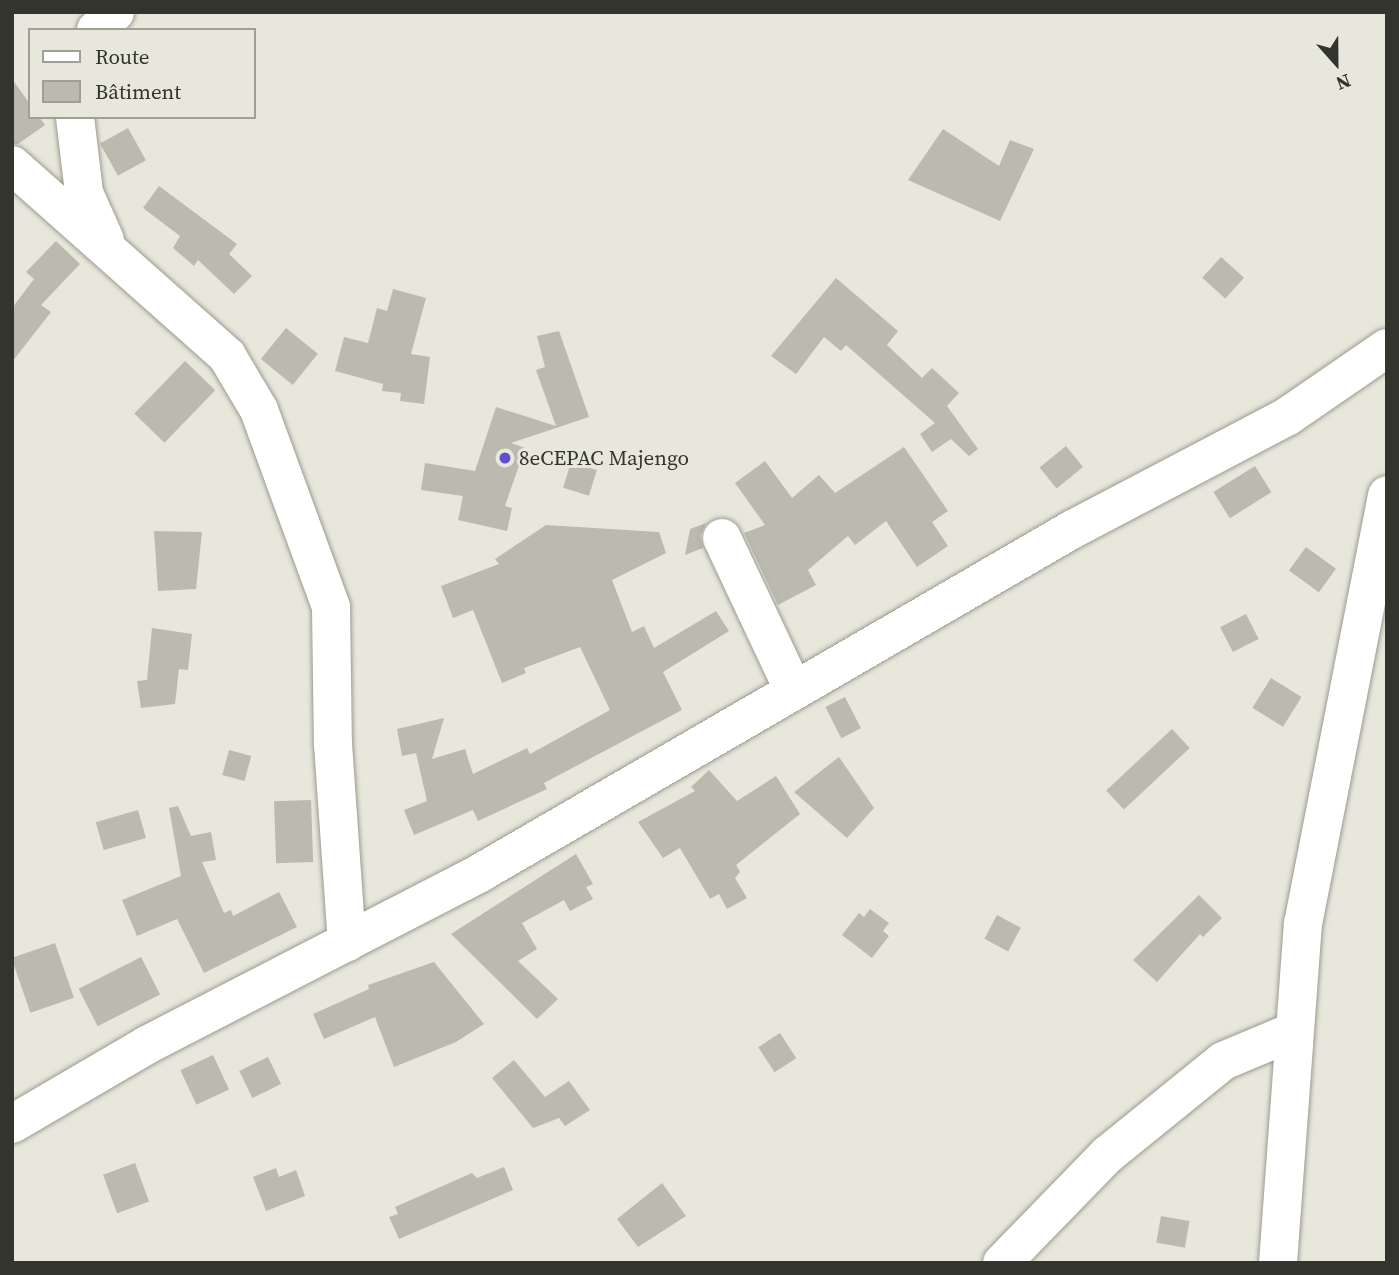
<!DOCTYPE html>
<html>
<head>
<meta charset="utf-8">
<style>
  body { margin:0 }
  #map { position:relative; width:1399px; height:1275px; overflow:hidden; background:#e8e7dc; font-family:"Source Serif 4",serif }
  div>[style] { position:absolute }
  .building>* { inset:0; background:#babaae; transform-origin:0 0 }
  .roads { filter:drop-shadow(0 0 2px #9b9a8f) drop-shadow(0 0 2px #9b9a8f) }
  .minor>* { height:38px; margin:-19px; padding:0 19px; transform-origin:19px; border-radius:19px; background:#fff }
  .dots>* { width:19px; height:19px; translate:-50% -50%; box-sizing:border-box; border:4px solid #e8e7dc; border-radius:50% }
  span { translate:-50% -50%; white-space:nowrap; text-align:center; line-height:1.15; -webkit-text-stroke:6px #e8e7dc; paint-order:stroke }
  .poi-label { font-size:21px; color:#34342f }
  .left { translate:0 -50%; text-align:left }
  .frame { position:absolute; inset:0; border:14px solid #34342f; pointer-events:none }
  .legend { position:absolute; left:28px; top:28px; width:228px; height:91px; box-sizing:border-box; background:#e8e7dc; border:2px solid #a09f97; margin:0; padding:9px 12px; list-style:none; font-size:21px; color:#34342f }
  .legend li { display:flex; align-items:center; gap:14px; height:35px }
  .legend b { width:35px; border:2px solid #a09f97 }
  .north { position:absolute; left:1301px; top:28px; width:70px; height:70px; -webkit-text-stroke:5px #e8e7dc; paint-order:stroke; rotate:159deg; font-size:19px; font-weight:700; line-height:28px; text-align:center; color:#34342f }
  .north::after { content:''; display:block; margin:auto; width:24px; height:32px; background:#34342f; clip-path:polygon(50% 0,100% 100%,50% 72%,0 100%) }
</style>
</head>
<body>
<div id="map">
  <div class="building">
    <div style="clip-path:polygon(12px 79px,30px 104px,30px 117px,39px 117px,45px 125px,18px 144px,12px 144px)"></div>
    <div style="left:128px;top:128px;width:37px;height:32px;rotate:61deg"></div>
    <div style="clip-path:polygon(943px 129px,999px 166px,1010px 140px,1034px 149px,1000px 221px,908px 180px)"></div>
    <div style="clip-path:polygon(159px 186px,237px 244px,229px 254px,252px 276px,234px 294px,198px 260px,194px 266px,173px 248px,180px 236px,143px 208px)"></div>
    <div style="clip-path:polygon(56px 241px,80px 264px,41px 305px,51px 312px,12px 362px,12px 308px,34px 279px,26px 272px)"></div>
    <div style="left:1221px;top:257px;width:31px;height:28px;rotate:42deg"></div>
    <div style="clip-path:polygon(836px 278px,898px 331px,887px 345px,922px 378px,932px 368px,959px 393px,947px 406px,978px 449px,969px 456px,951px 439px,932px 452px,920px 434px,935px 423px,846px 345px,841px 351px,824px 337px,796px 374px,771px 356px)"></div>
    <div style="clip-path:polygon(393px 289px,426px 298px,411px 354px,430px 357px,424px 404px,400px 401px,401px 393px,382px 391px,383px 384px,335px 371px,344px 337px,368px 343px,377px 308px,387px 311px)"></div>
    <div style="left:286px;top:328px;width:41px;height:40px;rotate:39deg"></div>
    <div style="clip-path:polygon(559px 331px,589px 417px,511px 443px,525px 448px,505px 506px,512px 508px,507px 531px,458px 520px,463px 496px,421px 490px,425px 463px,475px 471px,496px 407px,556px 426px,536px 370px,545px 367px,537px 336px)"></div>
    <div style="left:185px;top:361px;width:42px;height:73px;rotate:44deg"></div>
    <div style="left:1066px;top:446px;width:27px;height:34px;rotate:51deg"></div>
    <div style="clip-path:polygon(904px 447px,948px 511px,932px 522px,948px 546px,917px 567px,886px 521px,855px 545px,848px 536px,808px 570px,816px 585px,778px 605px,744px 533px,765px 525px,735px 483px,765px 461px,792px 498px,819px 475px,835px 493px)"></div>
    <div style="left:571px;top:462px;width:27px;height:27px;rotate:17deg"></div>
    <div style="left:1255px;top:466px;width:31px;height:49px;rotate:58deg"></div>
    <div style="clip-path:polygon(706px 523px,700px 536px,703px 548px,685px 555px,690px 529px)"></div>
    <div style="clip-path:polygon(546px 525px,659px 532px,666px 553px,612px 580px,632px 632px,644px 626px,654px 648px,716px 611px,729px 631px,663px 672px,682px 710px,544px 783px,547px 789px,478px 821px,473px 810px,414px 835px,404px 810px,427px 801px,416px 753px,402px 756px,397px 729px,444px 718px,432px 759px,465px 749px,473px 774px,527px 748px,530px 754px,610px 710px,580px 647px,524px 668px,526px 673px,502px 683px,473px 610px,453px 618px,441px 586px,499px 564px,495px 559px)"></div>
    <div style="clip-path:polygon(154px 531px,202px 532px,196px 589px,158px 591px)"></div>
    <div style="left:1306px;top:547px;width:37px;height:29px;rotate:36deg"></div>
    <div style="left:1246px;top:614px;width:28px;height:29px;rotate:63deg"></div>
    <div style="clip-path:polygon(152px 628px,192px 634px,188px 670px,179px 669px,175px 704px,141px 708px,137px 681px,147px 680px)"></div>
    <div style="left:1271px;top:678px;width:36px;height:35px;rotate:32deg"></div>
    <div style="left:845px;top:697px;width:35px;height:22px;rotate:63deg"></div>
    <div style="left:1172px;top:729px;width:26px;height:90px;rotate:47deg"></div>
    <div style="left:229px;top:750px;width:23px;height:26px;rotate:15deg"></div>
    <div style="clip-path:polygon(839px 757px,874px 808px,847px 838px,794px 792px)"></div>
    <div style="clip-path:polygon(709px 770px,737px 801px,776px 776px,800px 814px,736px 865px,740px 872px,735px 878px,747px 898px,727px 909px,719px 894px,710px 899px,680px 848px,663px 858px,638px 822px,695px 791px,691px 787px)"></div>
    <div style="left:311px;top:800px;width:62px;height:37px;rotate:88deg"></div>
    <div style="clip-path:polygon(178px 806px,191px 836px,211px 832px,216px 860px,202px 862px,224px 913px,231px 910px,233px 916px,279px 892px,297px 927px,204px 973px,177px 919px,137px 936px,122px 900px,181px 876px,169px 808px)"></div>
    <div style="left:138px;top:810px;width:29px;height:44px;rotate:74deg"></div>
    <div style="clip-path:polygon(576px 854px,593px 884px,586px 887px,593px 899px,570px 911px,564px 900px,522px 923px,537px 949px,518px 961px,558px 999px,537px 1019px,451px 934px)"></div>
    <div style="clip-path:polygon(1199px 895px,1222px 918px,1203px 937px,1200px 934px,1157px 982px,1133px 960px)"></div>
    <div style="clip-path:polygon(870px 909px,889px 923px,883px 931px,889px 936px,872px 958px,842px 935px,859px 913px,864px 917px)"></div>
    <div style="left:997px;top:915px;width:27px;height:27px;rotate:28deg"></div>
    <div style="left:55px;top:943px;width:58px;height:46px;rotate:71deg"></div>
    <div style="left:141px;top:957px;width:42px;height:70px;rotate:63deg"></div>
    <div style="clip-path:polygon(434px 962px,484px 1024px,456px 1042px,394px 1067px,375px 1017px,324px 1039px,313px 1014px,369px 989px,368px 985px)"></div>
    <div style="left:780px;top:1033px;width:30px;height:26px;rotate:57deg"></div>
    <div style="left:213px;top:1055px;width:38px;height:36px;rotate:65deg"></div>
    <div style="left:268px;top:1057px;width:30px;height:32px;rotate:64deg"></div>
    <div style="clip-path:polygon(514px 1060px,545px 1097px,569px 1081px,590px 1110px,565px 1126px,559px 1118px,533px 1128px,492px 1078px)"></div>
    <div style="left:135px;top:1163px;width:41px;height:34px;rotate:70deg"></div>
    <div style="clip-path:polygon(504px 1167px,513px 1190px,399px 1239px,389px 1217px,398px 1214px,395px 1207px,472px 1173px,477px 1178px)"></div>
    <div style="clip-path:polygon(276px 1168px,279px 1177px,296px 1170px,305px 1196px,266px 1211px,253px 1177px)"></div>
    <div style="clip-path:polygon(662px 1183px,686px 1216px,638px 1247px,617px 1219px)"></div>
    <div style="left:1161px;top:1216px;width:29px;height:27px;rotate:10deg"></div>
  </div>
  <div class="roads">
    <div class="minor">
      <div style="left:96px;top:30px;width:26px;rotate:-43deg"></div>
      <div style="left:75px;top:117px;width:77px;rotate:83.2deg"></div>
      <div style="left:84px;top:193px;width:51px;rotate:65.9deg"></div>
      <div style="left:12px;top:165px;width:288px;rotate:41.6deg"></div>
      <div style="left:227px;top:356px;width:63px;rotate:59.3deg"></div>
      <div style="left:259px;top:410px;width:210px;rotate:69.9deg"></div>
      <div style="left:331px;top:607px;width:137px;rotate:89.2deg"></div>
      <div style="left:333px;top:744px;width:199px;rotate:86deg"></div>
      <div style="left:722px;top:538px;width:167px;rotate:64.8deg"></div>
      <div style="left:12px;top:1124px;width:156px;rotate:-30.3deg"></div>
      <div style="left:147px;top:1045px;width:375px;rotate:-27.3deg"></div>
      <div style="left:480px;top:873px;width:686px;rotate:-30.12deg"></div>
      <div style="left:1073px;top:529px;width:243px;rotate:-27.7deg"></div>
      <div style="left:1288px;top:416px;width:120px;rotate:-34.5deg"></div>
      <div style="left:1002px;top:1263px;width:151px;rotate:-45.8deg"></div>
      <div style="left:1107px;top:1155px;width:149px;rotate:-39deg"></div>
      <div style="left:1223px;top:1061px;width:75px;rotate:-22.8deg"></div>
      <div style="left:1278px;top:1263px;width:340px;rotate:-85.8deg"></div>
      <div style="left:1303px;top:924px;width:437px;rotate:-78.9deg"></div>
    </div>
  </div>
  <div class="dots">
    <div style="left:505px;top:458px;background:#5f50c9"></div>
  </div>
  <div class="poi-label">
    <span class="left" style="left:519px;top:458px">8eCEPAC Majengo</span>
  </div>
  <div class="frame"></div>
  <ul class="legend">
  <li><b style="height:9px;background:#fff"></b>Route</li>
  <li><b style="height:19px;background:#babaae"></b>Bâtiment</li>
  </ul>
  <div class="north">N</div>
</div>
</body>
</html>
